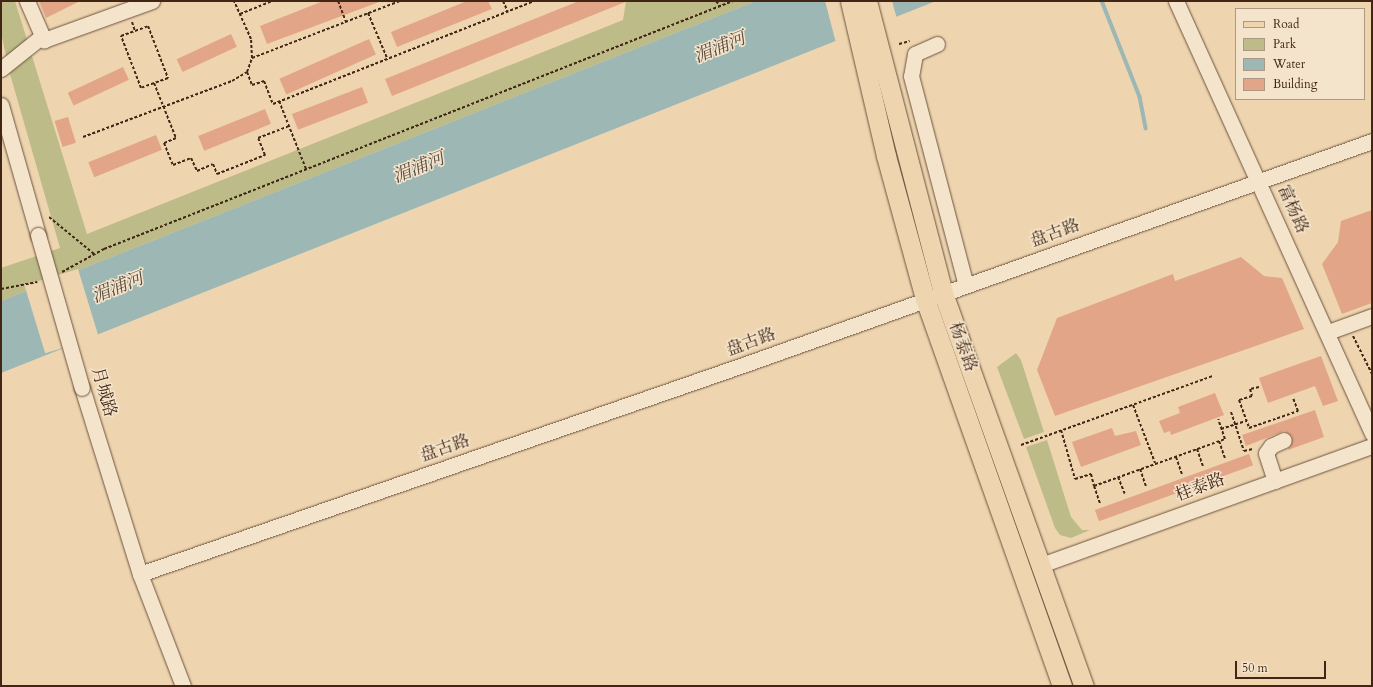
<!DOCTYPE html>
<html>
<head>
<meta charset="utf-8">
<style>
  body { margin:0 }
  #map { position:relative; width:1373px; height:687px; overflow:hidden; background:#eed5b0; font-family:Cardo,"Noto Serif SC",serif }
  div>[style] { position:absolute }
  .green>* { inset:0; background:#bdbc88 }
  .water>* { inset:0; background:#9cb7b4 }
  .pier>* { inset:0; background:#eed5b0; transform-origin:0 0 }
  .stream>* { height:3.5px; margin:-1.75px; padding:0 1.75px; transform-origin:1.75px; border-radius:1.75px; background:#9cb7b4 }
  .building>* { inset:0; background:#e3a587; transform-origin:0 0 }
  .path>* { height:2px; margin-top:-1px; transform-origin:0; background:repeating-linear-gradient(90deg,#422615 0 3px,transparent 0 5px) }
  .roads { filter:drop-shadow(0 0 1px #6d523c) drop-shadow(0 0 1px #6d523c) }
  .minor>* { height:15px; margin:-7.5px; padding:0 7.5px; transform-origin:7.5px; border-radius:7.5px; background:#f4e4cc }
  .major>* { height:19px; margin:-9.5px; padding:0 9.5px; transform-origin:9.5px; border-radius:9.5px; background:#eed5b0 }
  .bridges { filter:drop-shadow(0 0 1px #6d523c) drop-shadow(0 0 1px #6d523c) }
  .minor-bridge>* { height:15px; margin:-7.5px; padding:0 7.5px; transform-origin:7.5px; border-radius:7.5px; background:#f4e4cc }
  span { translate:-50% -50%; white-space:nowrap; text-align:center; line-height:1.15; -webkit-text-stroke:3px #f4e4cc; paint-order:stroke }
  .street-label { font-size:17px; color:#422615 }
  .water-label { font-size:18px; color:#584a3d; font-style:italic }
  .frame { position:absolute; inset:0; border:2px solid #422615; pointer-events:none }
  .legend { position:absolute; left:1235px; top:8px; width:130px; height:92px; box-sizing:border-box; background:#f4e4cc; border:1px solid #ad9883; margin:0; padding:5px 7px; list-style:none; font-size:12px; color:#422615 }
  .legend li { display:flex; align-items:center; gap:8px; height:20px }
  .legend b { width:20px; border:1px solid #ad9883 }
  .scale { position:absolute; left:1235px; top:661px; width:91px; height:18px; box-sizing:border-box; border:2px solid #422615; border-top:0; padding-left:5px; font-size:12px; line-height:14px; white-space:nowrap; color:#422615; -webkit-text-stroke:3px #f4e4cc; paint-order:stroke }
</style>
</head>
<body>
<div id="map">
  <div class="green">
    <div style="clip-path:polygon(1px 1px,15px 1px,87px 234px,623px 20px,626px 1px,756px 1px,1px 301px,1px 268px,60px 248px,10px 74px,1px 33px)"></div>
    <div style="clip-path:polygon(1016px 353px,1021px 360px,1044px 432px,1024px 439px,997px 367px)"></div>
    <div style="clip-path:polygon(1047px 440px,1071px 517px,1082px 530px,1090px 530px,1071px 538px,1060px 535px,1055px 528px,1026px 447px)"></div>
  </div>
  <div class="water">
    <div style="clip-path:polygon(756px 1px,936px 1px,1px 373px,1px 301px)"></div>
  </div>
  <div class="pier">
    <div style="clip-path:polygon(825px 1px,857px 1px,865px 32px,836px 43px)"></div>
    <div style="clip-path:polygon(861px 1px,892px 1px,897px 19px,868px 30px)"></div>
    <div style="left:78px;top:269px;width:71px;height:56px;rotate:73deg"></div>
  </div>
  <div class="stream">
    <div style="left:1102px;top:1px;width:103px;rotate:68.4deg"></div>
    <div style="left:1140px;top:97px;width:32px;rotate:79deg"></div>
  </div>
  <div class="building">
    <div style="clip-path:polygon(39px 1px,80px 1px,46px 18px)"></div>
    <div style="clip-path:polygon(323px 1px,379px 2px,267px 44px,260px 26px)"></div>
    <div style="clip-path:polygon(467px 1px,488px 1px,492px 9px,397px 47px,391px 32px)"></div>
    <div style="clip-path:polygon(579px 1px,628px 1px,392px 96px,385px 79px)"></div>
    <div style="left:231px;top:34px;width:14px;height:60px;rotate:65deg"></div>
    <div style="left:369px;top:39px;width:17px;height:98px;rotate:66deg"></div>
    <div style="left:123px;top:67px;width:14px;height:61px;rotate:65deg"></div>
    <div style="left:362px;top:87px;width:17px;height:75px;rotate:69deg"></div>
    <div style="left:265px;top:109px;width:16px;height:72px;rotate:68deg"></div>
    <div style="left:68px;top:117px;width:27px;height:14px;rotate:73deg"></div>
    <div style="left:156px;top:135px;width:16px;height:73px;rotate:68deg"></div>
    <div style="clip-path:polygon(1372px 210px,1372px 303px,1342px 314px,1322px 264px,1338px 242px,1341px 221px)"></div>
    <div style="clip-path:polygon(1241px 257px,1264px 276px,1282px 278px,1304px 329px,1055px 416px,1037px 370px,1057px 318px,1173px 274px,1175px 281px)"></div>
    <div style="clip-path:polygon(1321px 356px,1338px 401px,1323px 406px,1315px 386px,1268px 403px,1259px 378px)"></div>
    <div style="clip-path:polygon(1215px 393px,1224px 415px,1171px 435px,1170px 431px,1164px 433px,1159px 421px,1180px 413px,1178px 407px)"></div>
    <div style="clip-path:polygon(1315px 410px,1324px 437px,1288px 450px,1292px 437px,1284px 431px,1246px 446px,1242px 435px)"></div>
    <div style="clip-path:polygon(1112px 428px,1115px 436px,1136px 431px,1141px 445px,1081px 467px,1072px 442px)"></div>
    <div style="left:1249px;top:454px;width:12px;height:164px;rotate:70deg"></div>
  </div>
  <div class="path">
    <div style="left:338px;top:1px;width:22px;rotate:69deg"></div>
    <div style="left:503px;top:1px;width:12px;rotate:66deg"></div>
    <div style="left:716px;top:1px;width:6px;rotate:51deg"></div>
    <div style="left:368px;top:13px;width:49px;rotate:67.1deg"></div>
    <div style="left:240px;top:14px;width:35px;rotate:-22deg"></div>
    <div style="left:132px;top:22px;width:9px;rotate:72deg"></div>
    <div style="left:148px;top:26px;width:56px;rotate:69deg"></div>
    <div style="left:168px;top:78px;width:29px;rotate:160deg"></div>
    <div style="left:141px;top:88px;width:56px;rotate:-111deg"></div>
    <div style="left:121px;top:36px;width:29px;rotate:-20deg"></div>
    <div style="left:899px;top:44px;width:11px;rotate:-15deg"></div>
    <div style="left:252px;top:58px;width:159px;rotate:-21.1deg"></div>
    <div style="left:247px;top:72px;width:14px;rotate:69deg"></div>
    <div style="left:252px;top:85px;width:13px;rotate:-18deg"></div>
    <div style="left:264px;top:81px;width:25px;rotate:69deg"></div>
    <div style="left:273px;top:104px;width:282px;rotate:-21.5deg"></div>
    <div style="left:154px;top:83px;width:59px;rotate:68.2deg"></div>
    <div style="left:176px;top:138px;width:13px;rotate:157deg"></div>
    <div style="left:164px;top:143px;width:24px;rotate:68deg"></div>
    <div style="left:173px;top:165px;width:19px;rotate:-21deg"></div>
    <div style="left:191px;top:158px;width:14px;rotate:65deg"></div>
    <div style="left:197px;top:171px;width:17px;rotate:-24deg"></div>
    <div style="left:213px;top:164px;width:11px;rotate:68deg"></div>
    <div style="left:217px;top:174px;width:52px;rotate:-21.6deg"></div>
    <div style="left:265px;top:155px;width:18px;rotate:-112deg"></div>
    <div style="left:258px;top:138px;width:33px;rotate:-21deg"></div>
    <div style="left:279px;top:101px;width:73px;rotate:68.3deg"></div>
    <div style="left:83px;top:137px;width:159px;rotate:-20.6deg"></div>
    <div style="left:232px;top:81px;width:17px;rotate:-31deg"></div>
    <div style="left:247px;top:72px;width:15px;rotate:-70deg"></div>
    <div style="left:252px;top:58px;width:19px;rotate:-93deg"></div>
    <div style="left:251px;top:39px;width:42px;rotate:-114.1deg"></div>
    <div style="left:49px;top:217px;width:58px;rotate:39.4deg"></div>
    <div style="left:62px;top:272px;width:48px;rotate:-28.7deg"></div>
    <div style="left:104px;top:249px;width:676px;rotate:-21.52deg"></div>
    <div style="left:1px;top:289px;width:37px;rotate:-11deg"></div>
    <div style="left:1353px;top:336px;width:42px;rotate:63.4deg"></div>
    <div style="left:1259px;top:387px;width:9px;rotate:167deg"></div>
    <div style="left:1250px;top:389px;width:7px;rotate:74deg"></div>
    <div style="left:1252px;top:396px;width:14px;rotate:163deg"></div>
    <div style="left:1239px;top:400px;width:30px;rotate:70deg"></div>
    <div style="left:1249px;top:428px;width:52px;rotate:-19.1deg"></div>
    <div style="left:1298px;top:411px;width:14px;rotate:-111deg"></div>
    <div style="left:1133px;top:405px;width:62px;rotate:69.2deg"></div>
    <div style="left:1231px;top:412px;width:41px;rotate:71.6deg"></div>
    <div style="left:1244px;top:451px;width:9px;rotate:-13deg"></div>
    <div style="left:1221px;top:429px;width:26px;rotate:-18deg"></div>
    <div style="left:1061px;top:430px;width:51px;rotate:74.1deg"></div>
    <div style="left:1075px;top:479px;width:17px;rotate:-17deg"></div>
    <div style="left:1091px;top:474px;width:12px;rotate:76deg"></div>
    <div style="left:1094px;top:486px;width:139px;rotate:-19.7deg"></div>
    <div style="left:1225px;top:439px;width:21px;rotate:-109deg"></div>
    <div style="left:1219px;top:441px;width:18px;rotate:71deg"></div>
    <div style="left:1021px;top:445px;width:204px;rotate:-19.8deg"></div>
    <div style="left:1197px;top:449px;width:18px;rotate:71deg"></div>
    <div style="left:1176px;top:457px;width:18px;rotate:71deg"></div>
    <div style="left:1140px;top:469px;width:18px;rotate:71deg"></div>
    <div style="left:1118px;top:477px;width:18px;rotate:68deg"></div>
    <div style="left:1094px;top:486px;width:18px;rotate:71deg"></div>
  </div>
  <div class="roads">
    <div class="minor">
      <div style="left:27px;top:1px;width:43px;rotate:66.4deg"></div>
      <div style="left:44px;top:40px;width:115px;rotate:-19.9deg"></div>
      <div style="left:1176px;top:1px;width:475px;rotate:65.6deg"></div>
      <div style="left:937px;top:44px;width:24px;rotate:156deg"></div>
      <div style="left:915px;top:54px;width:22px;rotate:100deg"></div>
      <div style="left:911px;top:76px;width:216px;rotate:75.3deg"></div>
      <div style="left:1px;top:69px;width:51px;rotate:-38.7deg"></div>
      <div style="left:1px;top:105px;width:135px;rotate:74.1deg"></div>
      <div style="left:1328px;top:332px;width:47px;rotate:-20deg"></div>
      <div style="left:82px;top:388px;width:195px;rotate:72.7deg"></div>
      <div style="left:140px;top:574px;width:120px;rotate:69deg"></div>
      <div style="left:1275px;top:481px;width:29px;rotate:-108deg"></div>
      <div style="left:1266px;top:453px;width:9px;rotate:-54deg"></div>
      <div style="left:1271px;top:446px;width:14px;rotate:-25deg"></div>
      <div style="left:1041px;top:565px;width:352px;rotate:-19.8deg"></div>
      <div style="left:140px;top:574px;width:638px;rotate:-19.12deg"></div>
      <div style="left:743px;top:365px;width:668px;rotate:-19.6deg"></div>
    </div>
    <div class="major">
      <div style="left:850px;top:1px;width:159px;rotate:76.9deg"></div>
      <div style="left:886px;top:156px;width:148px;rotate:74.7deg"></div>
      <div style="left:925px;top:299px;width:411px;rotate:70.5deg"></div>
      <div style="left:867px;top:1px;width:302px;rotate:75.4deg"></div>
      <div style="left:943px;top:293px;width:418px;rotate:70.3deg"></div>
    </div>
  </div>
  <div class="bridges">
    <div class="minor-bridge">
      <div style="left:38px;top:235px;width:159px;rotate:74deg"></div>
    </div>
  </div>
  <div class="street-label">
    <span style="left:1293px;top:209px;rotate:66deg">富杨路</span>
    <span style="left:1055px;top:233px;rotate:-20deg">盘古路</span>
    <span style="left:751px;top:342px;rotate:-20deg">盘古路</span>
    <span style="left:963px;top:347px;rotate:70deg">杨泰路</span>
    <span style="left:104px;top:392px;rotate:74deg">月城路</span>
    <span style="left:445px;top:448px;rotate:-19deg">盘古路</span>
    <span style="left:1200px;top:487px;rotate:-20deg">桂泰路</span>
  </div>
  <div class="water-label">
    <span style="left:720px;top:48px;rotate:-22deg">湄浦河</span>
    <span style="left:419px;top:168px;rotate:-22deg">湄浦河</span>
    <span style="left:118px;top:288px;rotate:-22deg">湄浦河</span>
  </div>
  <div class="frame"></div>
  <ul class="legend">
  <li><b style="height:5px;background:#eed5b0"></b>Road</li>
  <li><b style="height:11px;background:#bdbc88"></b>Park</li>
  <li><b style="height:11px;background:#9cb7b4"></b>Water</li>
  <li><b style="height:11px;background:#e3a587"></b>Building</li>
  </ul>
  <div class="scale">50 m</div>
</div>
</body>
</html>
